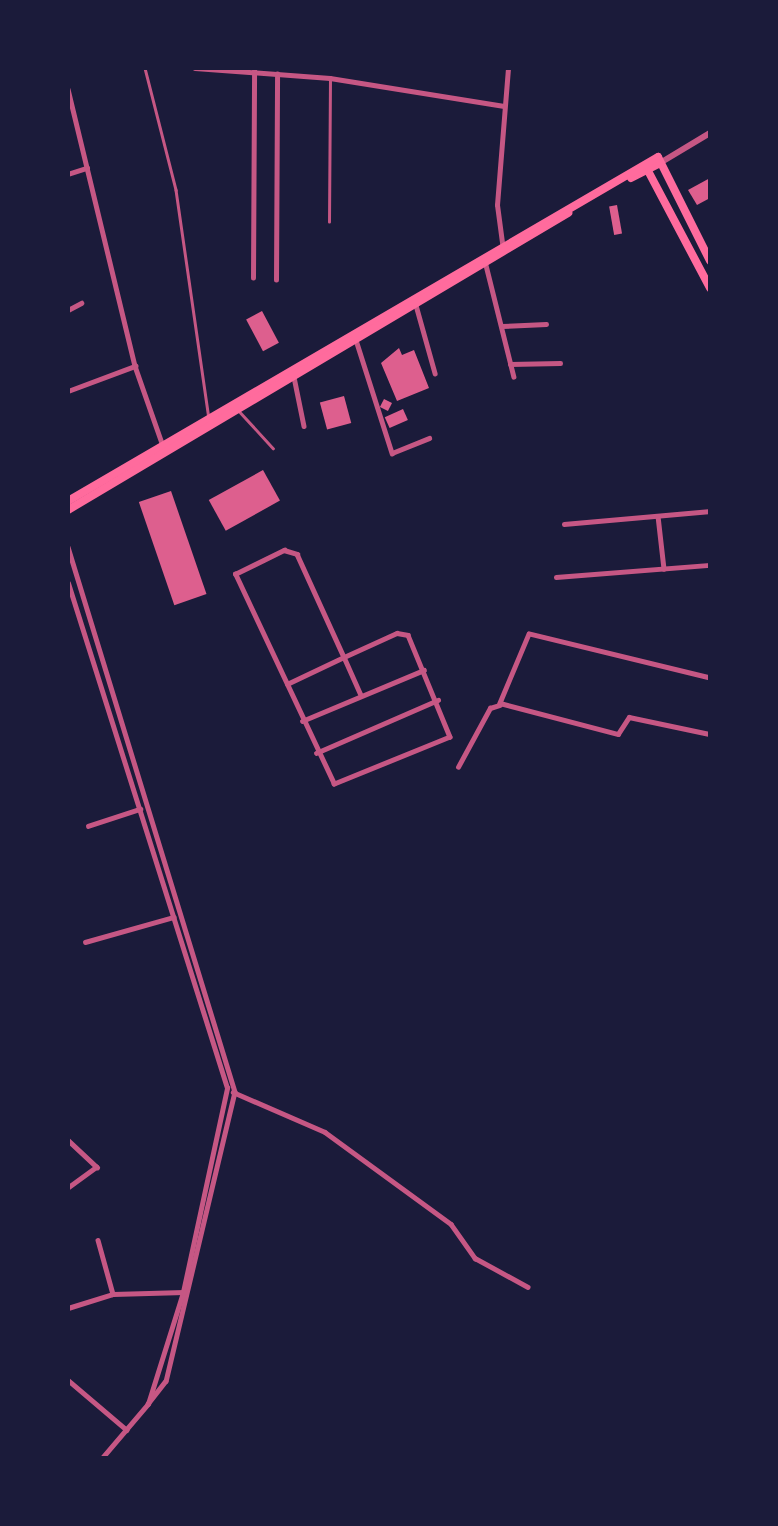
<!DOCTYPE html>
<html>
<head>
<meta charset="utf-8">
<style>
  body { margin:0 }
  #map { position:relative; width:778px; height:1526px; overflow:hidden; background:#1b1b3a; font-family:Literata,serif }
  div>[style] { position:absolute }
  .building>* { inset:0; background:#dd5f8e; transform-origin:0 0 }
  .service>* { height:2.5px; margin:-1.25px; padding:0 1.25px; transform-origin:1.25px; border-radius:1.25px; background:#c65784 }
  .minor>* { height:4.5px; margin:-2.25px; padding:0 2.25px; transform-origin:2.25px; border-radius:2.25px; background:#c65784 }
  .tertiary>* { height:6px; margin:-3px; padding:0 3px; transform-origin:3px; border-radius:3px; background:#c65784 }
  .primary>* { height:8px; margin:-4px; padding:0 4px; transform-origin:4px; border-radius:4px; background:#ff6b9d }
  span { translate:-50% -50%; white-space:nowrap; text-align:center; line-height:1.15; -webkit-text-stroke:7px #1b1b3a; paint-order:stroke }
  .frame { position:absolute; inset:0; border:70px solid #1b1b3a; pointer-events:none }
</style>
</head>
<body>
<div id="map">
  <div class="building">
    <div style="clip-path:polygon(710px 178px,710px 198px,697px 205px,688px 190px)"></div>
    <div style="left:617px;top:205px;width:29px;height:8px;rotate:80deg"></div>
    <div style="left:262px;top:311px;width:36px;height:18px;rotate:62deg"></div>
    <div style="clip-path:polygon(399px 348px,402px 355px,414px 350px,429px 388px,397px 401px,381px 363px)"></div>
    <div style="left:344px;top:396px;width:28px;height:25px;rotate:75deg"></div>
    <div style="left:384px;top:399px;width:9px;height:9px;rotate:27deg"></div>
    <div style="left:403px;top:409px;width:12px;height:20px;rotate:66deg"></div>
    <div style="left:263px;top:470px;width:35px;height:62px;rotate:61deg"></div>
    <div style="left:171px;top:491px;width:109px;height:34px;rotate:71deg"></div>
  </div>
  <div class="service">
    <div style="left:145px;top:68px;width:126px;rotate:75.7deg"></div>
    <div style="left:176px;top:190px;width:230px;rotate:81.8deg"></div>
    <div style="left:329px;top:222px;width:143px;rotate:-89.6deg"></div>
    <div style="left:240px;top:412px;width:49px;rotate:47.5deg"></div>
  </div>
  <div class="minor">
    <div style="left:68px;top:68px;width:1px"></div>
    <div style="left:195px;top:68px;width:135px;rotate:4.2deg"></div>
    <div style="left:330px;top:78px;width:176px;rotate:9.1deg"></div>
    <div style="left:68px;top:89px;width:285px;rotate:76.4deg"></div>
    <div style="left:135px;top:366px;width:85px;rotate:70.7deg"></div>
    <div style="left:68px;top:174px;width:20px;rotate:-18deg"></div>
    <div style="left:503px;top:250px;width:45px;rotate:-97.6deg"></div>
    <div style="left:497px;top:205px;width:137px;rotate:-85.4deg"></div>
    <div style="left:486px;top:265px;width:115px;rotate:76deg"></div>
    <div style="left:253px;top:278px;width:209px;rotate:-89.7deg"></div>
    <div style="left:276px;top:280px;width:206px;rotate:-89.7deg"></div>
    <div style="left:416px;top:305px;width:71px;rotate:74.4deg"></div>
    <div style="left:68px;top:310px;width:15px;rotate:-28deg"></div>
    <div style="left:502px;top:326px;width:44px;rotate:-2.6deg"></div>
    <div style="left:356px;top:340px;width:119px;rotate:72.3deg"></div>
    <div style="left:392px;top:453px;width:40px;rotate:-22deg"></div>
    <div style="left:510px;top:364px;width:50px;rotate:-1.1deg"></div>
    <div style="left:294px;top:377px;width:50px;rotate:78.5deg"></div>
    <div style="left:68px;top:391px;width:72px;rotate:-20.5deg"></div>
    <div style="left:658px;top:516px;width:53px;rotate:83.5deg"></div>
    <div style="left:564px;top:524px;width:147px;rotate:-5.1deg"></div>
    <div style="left:68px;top:547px;width:570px;rotate:72.96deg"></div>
    <div style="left:235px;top:1092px;width:297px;rotate:103.4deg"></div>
    <div style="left:166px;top:1381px;width:29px;rotate:128deg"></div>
    <div style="left:148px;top:1404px;width:117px;rotate:-72.6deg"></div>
    <div style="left:183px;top:1292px;width:209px;rotate:-77.8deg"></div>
    <div style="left:227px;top:1088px;width:529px;rotate:-107.48deg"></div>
    <div style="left:284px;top:550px;width:14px;rotate:17deg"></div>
    <div style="left:297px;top:554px;width:113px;rotate:65.5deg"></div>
    <div style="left:344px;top:657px;width:58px;rotate:-24.4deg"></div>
    <div style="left:397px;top:633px;width:11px;rotate:10deg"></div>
    <div style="left:408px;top:635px;width:110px;rotate:67.6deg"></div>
    <div style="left:450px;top:737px;width:125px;rotate:157.9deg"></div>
    <div style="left:334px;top:784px;width:232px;rotate:-115.2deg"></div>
    <div style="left:235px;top:574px;width:55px;rotate:-26.1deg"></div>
    <div style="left:556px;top:577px;width:154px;rotate:-4.5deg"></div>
    <div style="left:710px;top:678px;width:186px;rotate:-166.3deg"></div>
    <div style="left:529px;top:634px;width:75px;rotate:112.8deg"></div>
    <div style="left:500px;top:703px;width:122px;rotate:14.7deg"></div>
    <div style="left:618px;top:734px;width:20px;rotate:-57deg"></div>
    <div style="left:629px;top:717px;width:83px;rotate:11.9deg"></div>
    <div style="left:287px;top:684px;width:63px;rotate:-25.3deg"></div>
    <div style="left:344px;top:657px;width:42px;rotate:65.9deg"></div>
    <div style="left:302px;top:721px;width:132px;rotate:-22.7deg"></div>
    <div style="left:316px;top:753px;width:133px;rotate:-23.5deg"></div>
    <div style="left:458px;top:767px;width:67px;rotate:-61.5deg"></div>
    <div style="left:490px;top:708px;width:10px;rotate:-17deg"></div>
    <div style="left:88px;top:826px;width:55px;rotate:-18.1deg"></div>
    <div style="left:85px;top:942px;width:92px;rotate:-15.7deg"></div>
    <div style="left:233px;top:1092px;width:100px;rotate:23.5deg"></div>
    <div style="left:325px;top:1132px;width:156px;rotate:36.1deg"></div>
    <div style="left:451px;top:1224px;width:42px;rotate:54.8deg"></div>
    <div style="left:475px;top:1258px;width:60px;rotate:28.7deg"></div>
    <div style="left:68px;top:1140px;width:40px;rotate:43deg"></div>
    <div style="left:97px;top:1167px;width:36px;rotate:144deg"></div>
    <div style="left:98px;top:1240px;width:56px;rotate:74.5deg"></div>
    <div style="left:68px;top:1308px;width:47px;rotate:-17.3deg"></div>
    <div style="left:113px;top:1294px;width:71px;rotate:-1.6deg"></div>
    <div style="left:68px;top:1380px;width:77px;rotate:40.3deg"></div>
    <div style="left:102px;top:1458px;width:71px;rotate:-49.6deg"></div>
  </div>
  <div class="tertiary">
    <div style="left:660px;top:163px;width:58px;rotate:-31deg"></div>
  </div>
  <div class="primary">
    <div style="left:646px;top:167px;width:137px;rotate:62.1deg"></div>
    <div style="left:631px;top:178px;width:33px;rotate:-27deg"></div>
    <div style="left:68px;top:501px;width:683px;rotate:-30.24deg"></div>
    <div style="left:658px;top:157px;width:116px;rotate:63.4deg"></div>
    <div style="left:68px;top:510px;width:582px;rotate:-30.71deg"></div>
  </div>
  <div class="frame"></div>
</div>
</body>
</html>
